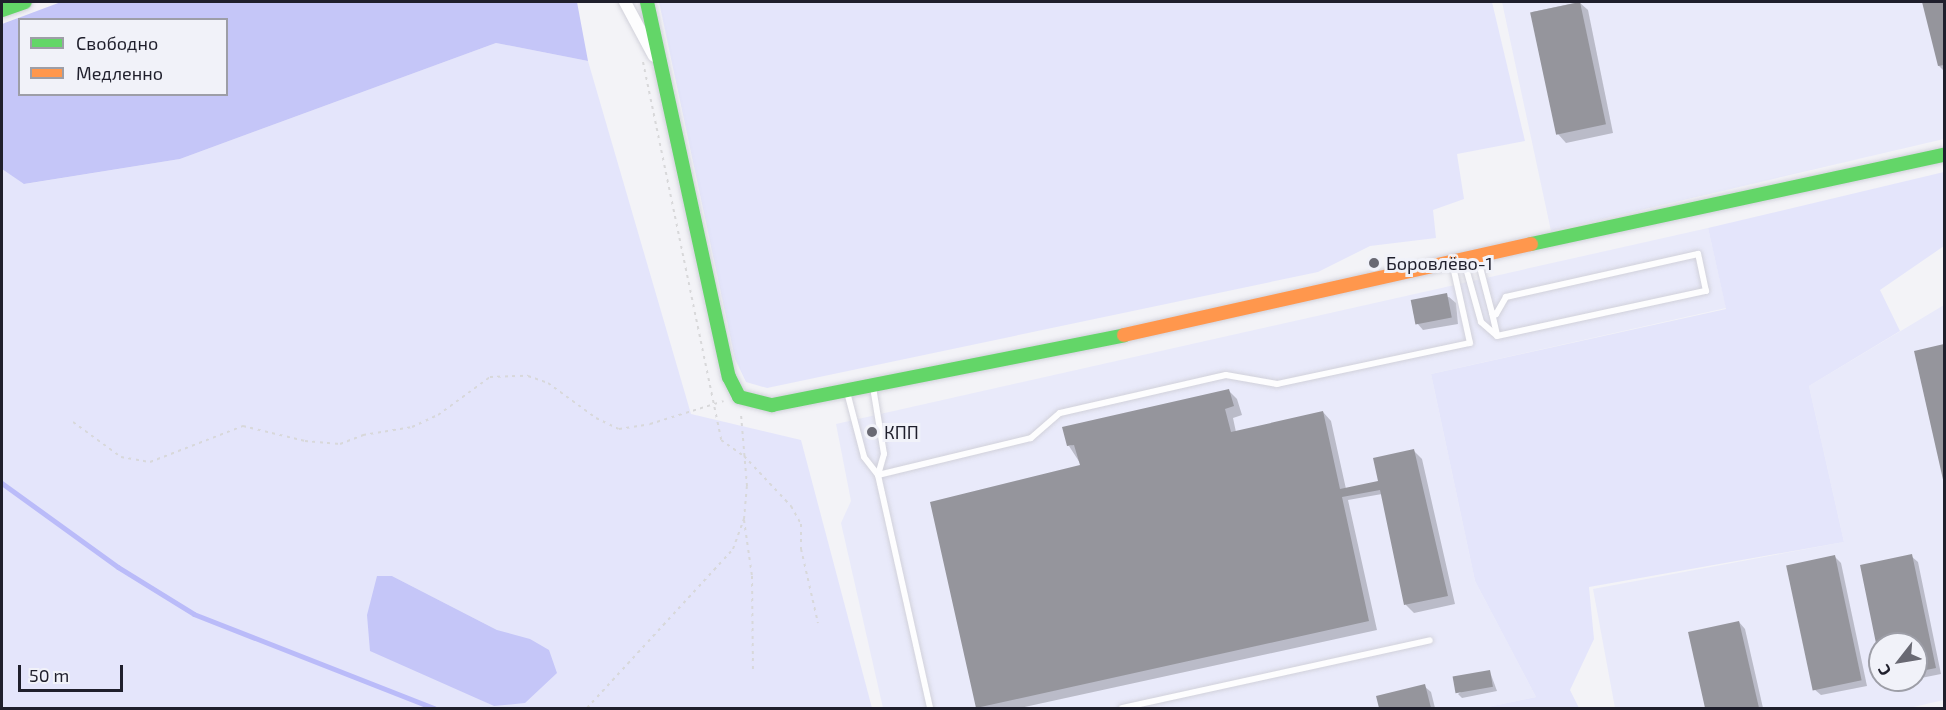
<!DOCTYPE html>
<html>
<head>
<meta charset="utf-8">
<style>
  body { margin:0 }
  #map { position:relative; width:1946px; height:710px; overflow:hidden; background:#f3f3f7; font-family:"Exo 2",sans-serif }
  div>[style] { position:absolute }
  .built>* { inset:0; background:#e9eafa }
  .green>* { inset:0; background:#e4e5fb }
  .forest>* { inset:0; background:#c5c6f8 }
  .shadow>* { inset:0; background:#0003 }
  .stream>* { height:4.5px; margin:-2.25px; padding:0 2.25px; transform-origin:2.25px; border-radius:2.25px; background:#babbf9 }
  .building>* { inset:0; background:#95959c; transform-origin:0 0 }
  .path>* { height:2px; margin-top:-1px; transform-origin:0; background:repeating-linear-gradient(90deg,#d8d8da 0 3px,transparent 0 7.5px) }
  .roads { filter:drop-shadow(0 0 2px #d1d1da) drop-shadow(0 0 2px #d1d1da) }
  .lane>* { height:6px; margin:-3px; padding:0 3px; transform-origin:3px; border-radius:3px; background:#fdfdfe }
  .street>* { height:12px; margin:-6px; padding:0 6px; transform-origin:6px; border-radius:6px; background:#fdfdfe }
  .fast>* { height:14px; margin:-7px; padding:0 7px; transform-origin:7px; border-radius:7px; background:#63d668 }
  .slow>* { height:14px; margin:-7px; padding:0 7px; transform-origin:7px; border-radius:7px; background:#ff974d }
  .dots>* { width:16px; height:16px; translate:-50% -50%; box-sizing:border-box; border:3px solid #f1f2f9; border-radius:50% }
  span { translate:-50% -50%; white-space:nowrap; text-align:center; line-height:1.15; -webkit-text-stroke:6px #f1f2f9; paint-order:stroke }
  .poi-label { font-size:18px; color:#1f1f2c }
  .left { translate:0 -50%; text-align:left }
  .frame { position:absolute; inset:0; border:3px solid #1f1f2c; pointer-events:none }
  .legend { position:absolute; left:18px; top:18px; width:210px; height:78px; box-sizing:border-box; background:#f1f2f9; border:2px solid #9d9ea7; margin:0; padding:8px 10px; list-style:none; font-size:18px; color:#1f1f2c }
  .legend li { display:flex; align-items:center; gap:12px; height:30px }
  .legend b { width:30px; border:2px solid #9d9ea7 }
  .north { position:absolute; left:1868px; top:632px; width:60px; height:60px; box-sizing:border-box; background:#f1f2f9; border:2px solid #9d9ea7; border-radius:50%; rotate:239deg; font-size:16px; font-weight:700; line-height:24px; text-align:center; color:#1f1f2c }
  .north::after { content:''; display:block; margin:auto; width:21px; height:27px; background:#696973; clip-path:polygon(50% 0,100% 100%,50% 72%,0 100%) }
  .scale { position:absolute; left:18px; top:665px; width:105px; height:27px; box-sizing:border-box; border:3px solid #1f1f2c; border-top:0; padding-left:8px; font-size:18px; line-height:21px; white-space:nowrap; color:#1f1f2c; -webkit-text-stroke:4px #f1f2f9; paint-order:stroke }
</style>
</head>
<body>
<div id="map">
  <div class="built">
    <div style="clip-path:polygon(1502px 2px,1944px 2px,1944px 139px,1551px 231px)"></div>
    <div style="clip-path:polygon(1708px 228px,1726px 308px,1431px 374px,1475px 581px,1536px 697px,1483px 708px,883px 708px,841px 523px,851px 501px,836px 424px)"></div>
    <div style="clip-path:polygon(evenodd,1944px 305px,1944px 700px,1909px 708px,1615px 708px,1593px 589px,1844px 542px,1809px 386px,1944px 305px,1880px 644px,1916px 644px,1916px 680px,1880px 680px,1880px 644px)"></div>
  </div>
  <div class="green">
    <div style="clip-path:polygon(659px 2px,1492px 2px,1525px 141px,1457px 154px,1464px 199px,1433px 210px,1436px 238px,1370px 246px,1318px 272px,767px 388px,746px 382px,735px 359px)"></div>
    <div style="clip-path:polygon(evenodd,496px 43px,588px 61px,691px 414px,801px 440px,872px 708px,2px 708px,2px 169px,25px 184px,180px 159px,496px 43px,377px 576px,392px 576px,497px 630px,494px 706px,439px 679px,377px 576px)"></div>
    <div style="clip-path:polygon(1944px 172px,1944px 246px,1880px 290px,1900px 331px,1809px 386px,1844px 542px,1589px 587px,1594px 639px,1570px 690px,1579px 708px,1483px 708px,1536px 697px,1475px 581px,1431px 374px,1726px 309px,1708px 228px)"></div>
  </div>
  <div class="forest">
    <div style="clip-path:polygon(evenodd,61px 2px,577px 2px,588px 61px,496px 43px,180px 159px,24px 184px,2px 169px,2px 24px,61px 2px,20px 20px,226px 20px,226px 94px,20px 94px,20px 20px)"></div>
    <div style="clip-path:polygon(377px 576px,392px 576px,497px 630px,530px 639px,549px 650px,557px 673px,525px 703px,494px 706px,370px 651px,367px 615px)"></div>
  </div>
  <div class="shadow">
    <div style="clip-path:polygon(1579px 2px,1588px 10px,1613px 133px,1566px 143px,1558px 134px,1532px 12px)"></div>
    <div style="clip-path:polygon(1924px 2px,1944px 2px,1944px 71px,1939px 66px)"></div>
    <div style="clip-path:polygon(1449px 297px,1456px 303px,1458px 324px,1423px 330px,1417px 323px,1413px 304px)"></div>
    <div style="clip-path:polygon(1944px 345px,1944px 482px,1916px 352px)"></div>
    <div style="clip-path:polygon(1229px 391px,1237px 399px,1242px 415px,1233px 418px,1236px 432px,1323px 412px,1331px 421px,1346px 489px,1379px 482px,1414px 451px,1422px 459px,1455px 604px,1414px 613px,1406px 605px,1382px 494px,1348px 500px,1377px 630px,1020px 708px,979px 708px,1082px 466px,1069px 446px)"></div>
    <div style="clip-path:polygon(1911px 556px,1918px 562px,1941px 674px,1916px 679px,1916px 644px,1880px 644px,1880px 655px,1861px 567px)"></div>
    <div style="clip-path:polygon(1835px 557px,1841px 563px,1867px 686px,1821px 695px,1814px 689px)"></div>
    <div style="clip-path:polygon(1739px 622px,1745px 629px,1763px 708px,1707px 708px,1690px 633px)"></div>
    <div style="clip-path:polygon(1490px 672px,1497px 691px,1462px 698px,1458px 694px)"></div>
    <div style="clip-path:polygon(1887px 680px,1912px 680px,1891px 684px)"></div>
    <div style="clip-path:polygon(1424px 686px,1431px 692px,1435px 708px,1380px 708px,1378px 697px)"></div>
  </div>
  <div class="stream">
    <div style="left:2px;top:483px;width:143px;rotate:35.9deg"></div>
    <div style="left:118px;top:567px;width:89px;rotate:31.7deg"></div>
    <div style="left:194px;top:614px;width:258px;rotate:21.4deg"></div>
  </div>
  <div class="building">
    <div style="left:1580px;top:2px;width:125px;height:51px;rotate:78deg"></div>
    <div style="clip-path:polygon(1922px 2px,1944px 2px,1944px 65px,1938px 66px)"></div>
    <div style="left:1447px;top:293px;width:25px;height:37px;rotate:79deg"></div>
    <div style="clip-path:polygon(1944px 344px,1944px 484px,1914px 351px)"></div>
    <div style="clip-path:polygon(1229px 389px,1234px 406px,1225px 409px,1231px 432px,1323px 411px,1340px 489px,1378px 481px,1373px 458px,1414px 449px,1448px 596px,1404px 605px,1380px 490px,1342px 497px,1369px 621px,976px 708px,930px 502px,1080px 465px,1074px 445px,1067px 446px,1062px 427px)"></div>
    <div style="left:875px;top:426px;width:10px;height:9px;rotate:79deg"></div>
    <div style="clip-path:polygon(1912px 554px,1936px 668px,1916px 672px,1916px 644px,1880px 644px,1879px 658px,1860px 565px)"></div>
    <div style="left:1835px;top:555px;width:128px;height:50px;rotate:78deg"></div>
    <div style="clip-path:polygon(1739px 621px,1759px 708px,1705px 708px,1688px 632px)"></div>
    <div style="left:1490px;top:670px;width:17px;height:38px;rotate:80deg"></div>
    <div style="clip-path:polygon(1425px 684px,1431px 708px,1379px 708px,1376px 696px)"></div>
  </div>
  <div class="path">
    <div style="left:643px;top:62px;width:386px;rotate:78.3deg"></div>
    <div style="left:721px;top:440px;width:28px;rotate:35deg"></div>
    <div style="left:744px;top:456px;width:69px;rotate:46.8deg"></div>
    <div style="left:791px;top:506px;width:21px;rotate:61deg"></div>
    <div style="left:801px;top:524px;width:25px;rotate:90deg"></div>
    <div style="left:801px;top:549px;width:76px;rotate:77.1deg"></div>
    <div style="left:73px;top:422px;width:59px;rotate:36.1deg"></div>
    <div style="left:121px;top:457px;width:29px;rotate:10deg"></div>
    <div style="left:150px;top:462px;width:100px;rotate:-21.2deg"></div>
    <div style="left:243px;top:426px;width:64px;rotate:13.6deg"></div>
    <div style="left:305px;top:441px;width:35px;rotate:5deg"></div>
    <div style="left:340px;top:444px;width:25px;rotate:-21deg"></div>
    <div style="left:363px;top:435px;width:50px;rotate:-9.3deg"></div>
    <div style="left:412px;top:427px;width:29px;rotate:-25deg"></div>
    <div style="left:438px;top:415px;width:64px;rotate:-36.2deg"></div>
    <div style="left:490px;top:377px;width:38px;rotate:-2deg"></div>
    <div style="left:528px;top:376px;width:21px;rotate:19deg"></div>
    <div style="left:548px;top:383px;width:59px;rotate:36.1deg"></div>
    <div style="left:596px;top:418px;width:25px;rotate:26deg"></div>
    <div style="left:619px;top:429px;width:31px;rotate:-9deg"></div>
    <div style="left:650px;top:424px;width:77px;rotate:-17.3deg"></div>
    <div style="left:744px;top:520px;width:57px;rotate:81.9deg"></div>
    <div style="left:752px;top:576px;width:96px;rotate:89.4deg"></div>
    <div style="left:587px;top:708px;width:216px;rotate:-47.4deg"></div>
    <div style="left:733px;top:549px;width:32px;rotate:-70deg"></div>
    <div style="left:744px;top:519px;width:33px;rotate:-85deg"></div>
    <div style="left:747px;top:486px;width:72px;rotate:-94.8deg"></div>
  </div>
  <div class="roads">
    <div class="lane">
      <div style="left:1464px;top:261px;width:63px;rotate:74.4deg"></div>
      <div style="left:1481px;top:322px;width:21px;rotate:41deg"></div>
      <div style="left:1497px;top:336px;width:214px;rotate:-12.2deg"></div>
      <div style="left:1706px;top:291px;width:38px;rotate:-102deg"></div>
      <div style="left:1698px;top:254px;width:197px;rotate:167.4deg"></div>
      <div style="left:1506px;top:297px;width:20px;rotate:120deg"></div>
      <div style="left:1496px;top:314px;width:4px;rotate:-166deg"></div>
      <div style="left:1492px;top:313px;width:59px;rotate:-104.7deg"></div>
      <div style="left:1492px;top:313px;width:23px;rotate:77deg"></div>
      <div style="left:873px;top:387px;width:68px;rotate:80.7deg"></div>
      <div style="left:884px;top:454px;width:22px;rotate:106deg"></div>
      <div style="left:847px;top:392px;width:67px;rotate:75.3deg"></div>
      <div style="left:864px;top:457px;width:23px;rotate:52deg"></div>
      <div style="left:878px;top:475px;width:239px;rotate:77.4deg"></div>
      <div style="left:878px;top:475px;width:157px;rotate:-13.6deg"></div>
      <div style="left:1031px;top:438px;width:38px;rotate:-41deg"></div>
      <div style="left:1060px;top:413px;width:170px;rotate:-12.9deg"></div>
      <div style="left:1226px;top:375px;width:52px;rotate:10deg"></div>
      <div style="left:1277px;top:384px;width:197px;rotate:-12deg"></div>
      <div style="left:1470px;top:343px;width:83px;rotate:-102.5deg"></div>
      <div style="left:1122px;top:708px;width:315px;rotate:-12.4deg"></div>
    </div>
    <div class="street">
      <div style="left:625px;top:2px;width:61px;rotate:61.8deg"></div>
    </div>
    <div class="fast">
      <div style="left:647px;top:2px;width:384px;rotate:77.7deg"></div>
      <div style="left:729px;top:377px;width:22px;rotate:63deg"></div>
      <div style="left:739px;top:397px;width:34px;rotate:14deg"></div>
      <div style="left:772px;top:405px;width:359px;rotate:-11.2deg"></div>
      <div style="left:2px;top:10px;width:24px;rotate:-19deg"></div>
      <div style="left:1531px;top:244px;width:422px;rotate:-12.2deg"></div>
    </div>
    <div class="slow">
      <div style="left:1124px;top:335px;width:417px;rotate:-12.6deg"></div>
    </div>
  </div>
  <div class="dots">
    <div style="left:1374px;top:263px;background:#696973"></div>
    <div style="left:872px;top:432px;background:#696973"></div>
  </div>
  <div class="poi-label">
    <span class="left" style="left:1386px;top:263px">Боровлёво-1</span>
    <span class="left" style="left:884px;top:432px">КПП</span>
  </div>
  <div class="frame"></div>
  <ul class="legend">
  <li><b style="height:8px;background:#63d668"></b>Свободно</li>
  <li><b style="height:8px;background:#ff974d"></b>Медленно</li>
  </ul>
  <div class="north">С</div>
  <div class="scale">50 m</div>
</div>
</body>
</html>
